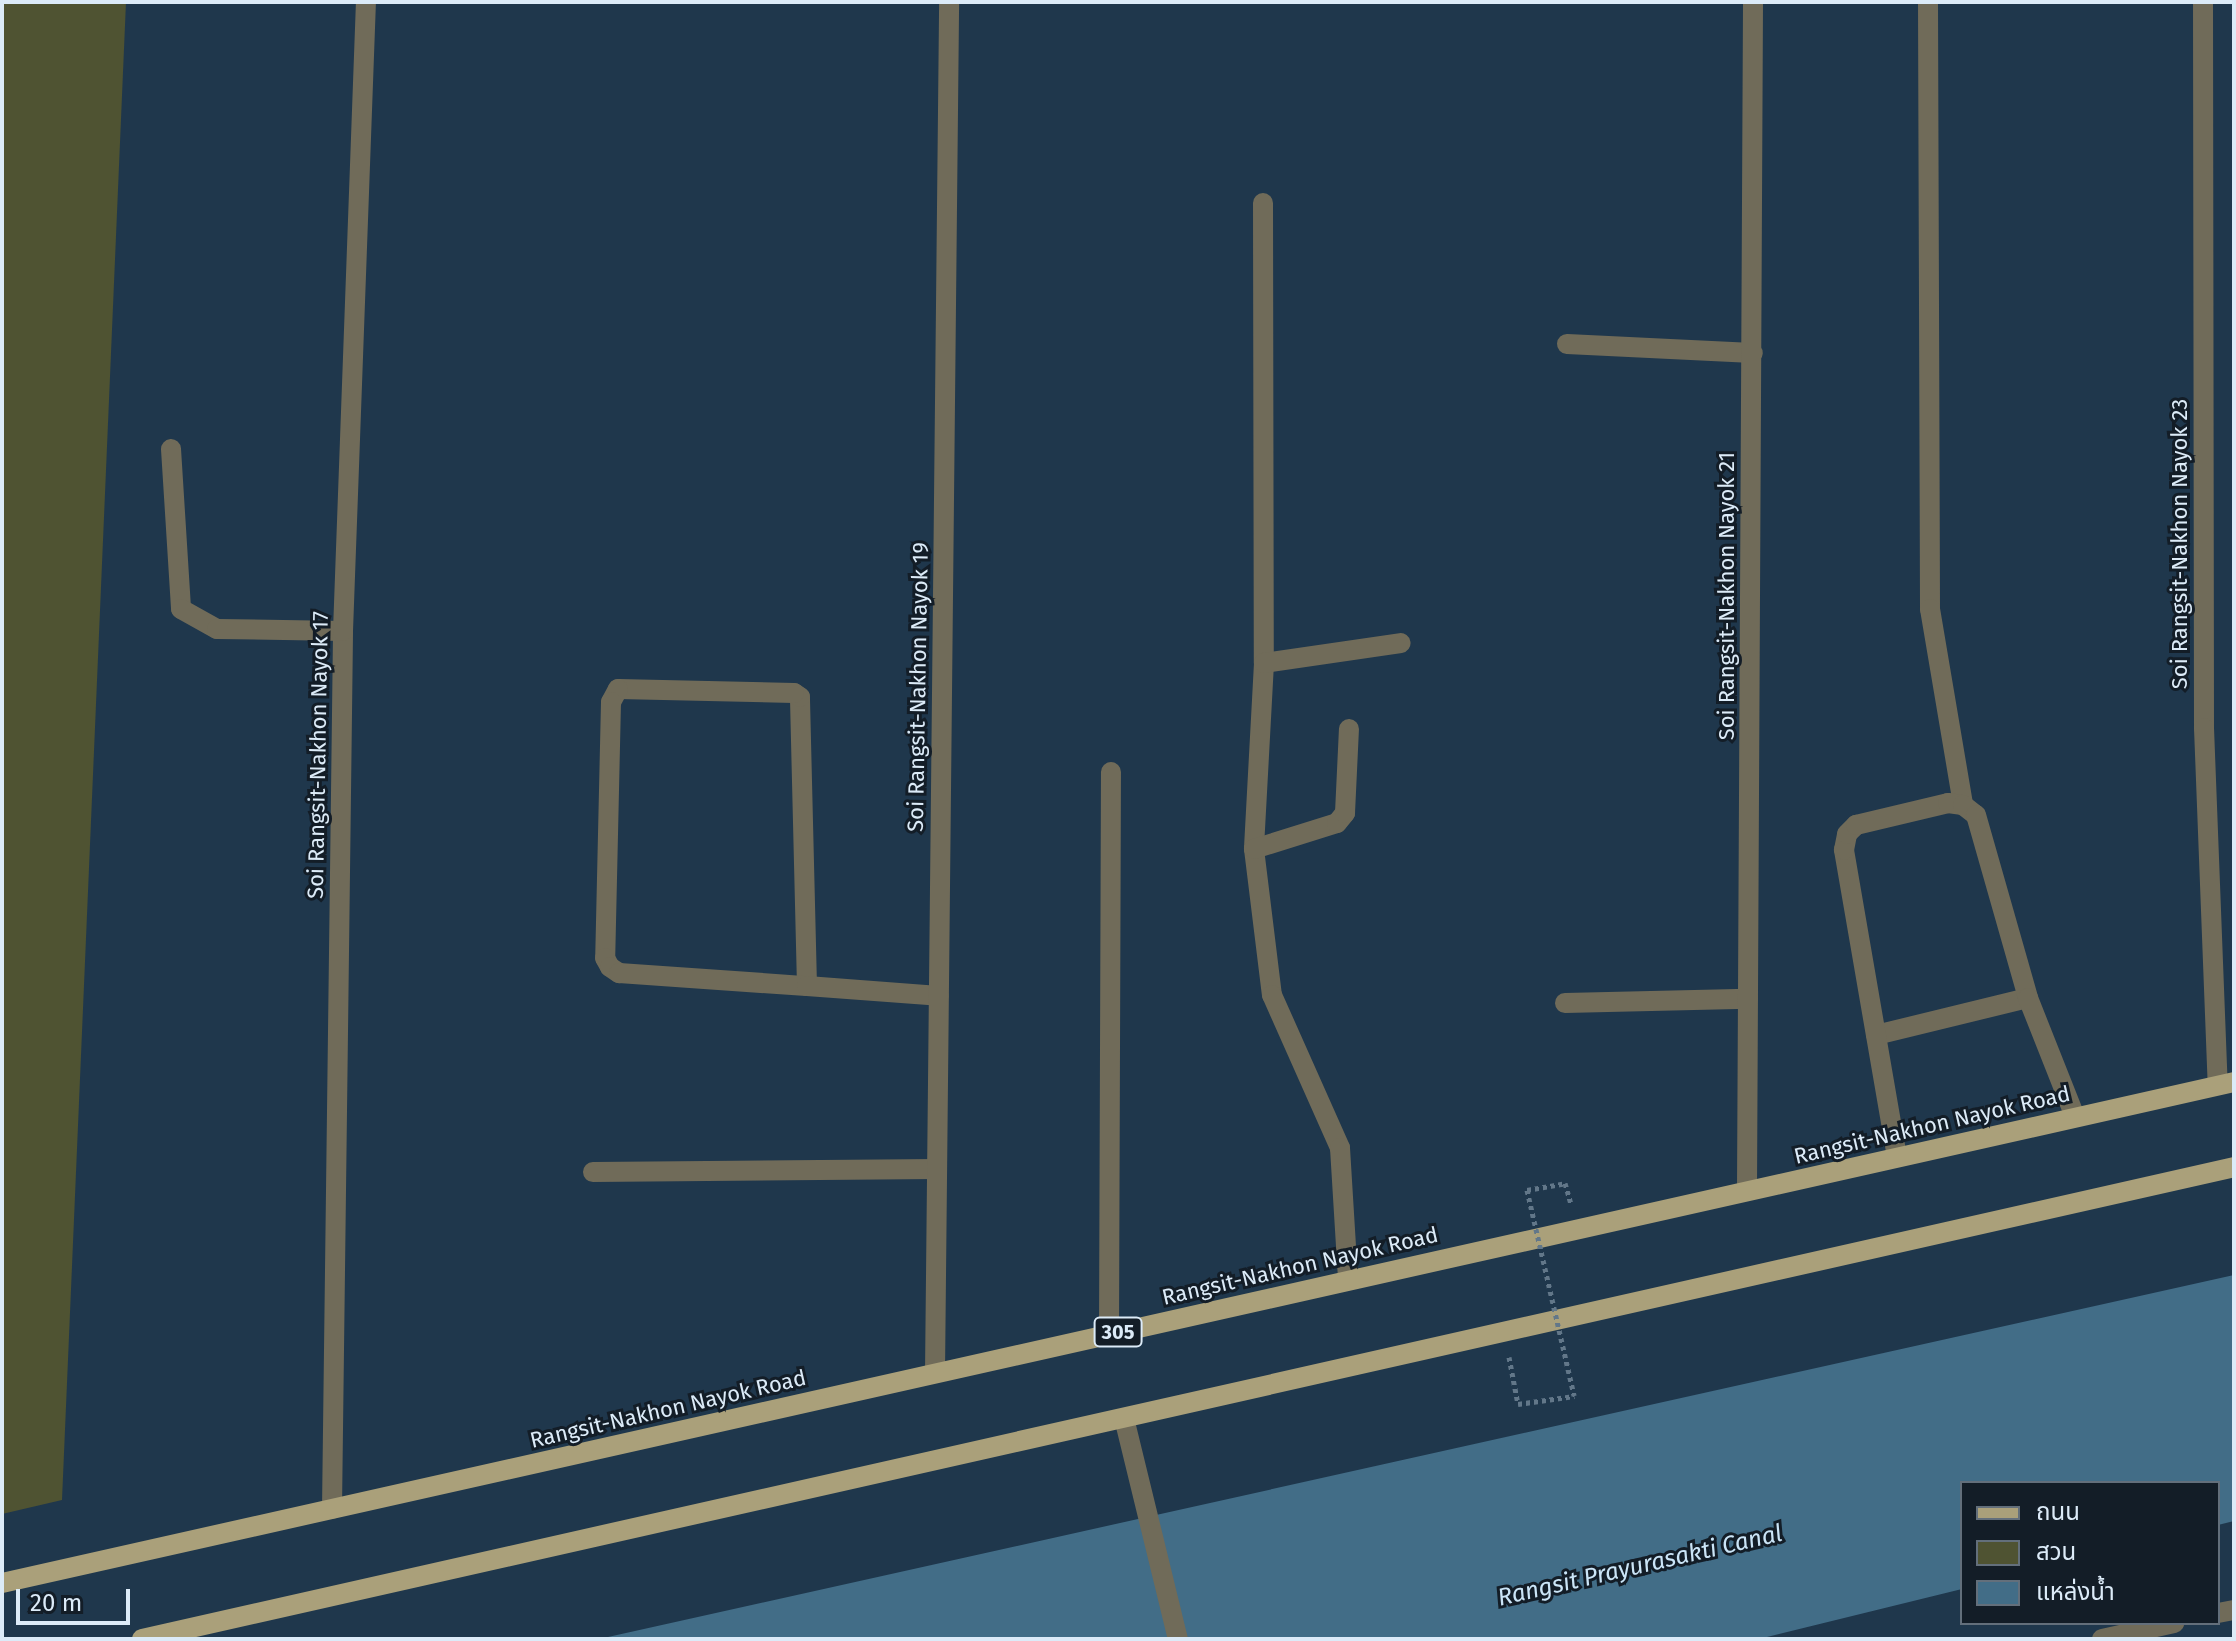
<!DOCTYPE html>
<html>
<head>
<meta charset="utf-8">
<style>
  body { margin:0 }
  #map { position:relative; width:2236px; height:1641px; overflow:hidden; background:#1f374c; font-family:"Fira Sans","Noto Sans Thai",sans-serif }
  div>[style] { position:absolute }
  .green>* { inset:0; background:#4f5332 }
  .water>* { inset:0; background:#426d87 }
  .path>* { height:5px; margin-top:-2.5px; transform-origin:0; background:repeating-linear-gradient(90deg,#627789 0 4px,transparent 0 8px) }
  .minor>* { height:20px; margin:-10px; padding:0 10px; transform-origin:10px; border-radius:10px; background:#706b59 }
  .major>* { height:20px; margin:-10px; padding:0 10px; transform-origin:10px; border-radius:10px; background:#aaa07a }
  .path-bridge>* { height:5px; margin-top:-2.5px; transform-origin:0; background:repeating-linear-gradient(90deg,#627789 0 4px,transparent 0 8px) }
  span { translate:-50% -50%; white-space:nowrap; text-align:center; line-height:1.15; -webkit-text-stroke:6px #131d27; paint-order:stroke }
  .shield-label span { padding:2px 6px; background:#131d27; border:2px solid; border-radius:6px; -webkit-text-stroke-width:0 }
  .shield-label { font-size:20px; color:#dcebf8; font-weight:700 }
  .street-label { font-size:22px; color:#dcebf8 }
  .water-label { font-size:24px; color:#cbe5f7; font-style:italic }
  .frame { position:absolute; inset:0; border:4px solid #dcebf8; pointer-events:none }
  .legend { position:absolute; left:1960px; top:1481px; width:260px; height:144px; box-sizing:border-box; background:#131d27; border:2px solid #636f7b; margin:0; padding:10px 14px; list-style:none; font-size:24px; color:#dcebf8 }
  .legend li { display:flex; align-items:center; gap:16px; height:40px }
  .legend b { width:40px; border:2px solid #636f7b }
  .scale { position:absolute; left:16px; top:1589px; width:114px; height:36px; box-sizing:border-box; border:4px solid #dcebf8; border-top:0; padding-left:10px; font-size:24px; line-height:28px; white-space:nowrap; color:#dcebf8; -webkit-text-stroke:6px #131d27; paint-order:stroke }
</style>
</head>
<body>
<div id="map">
  <div class="green">
    <div style="clip-path:polygon(2px 2px,126px 2px,62px 1500px,2px 1514px)"></div>
  </div>
  <div class="water">
    <div style="clip-path:polygon(2234px 1275px,2234px 1521px,2218px 1525px,2218px 1483px,1962px 1483px,1962px 1589px,1759px 1639px,599px 1639px)"></div>
  </div>
  <div class="path">
    <div style="left:1527px;top:1190px;width:39px;rotate:-10deg"></div>
    <div style="left:1565px;top:1183px;width:22px;rotate:74deg"></div>
    <div style="left:1509px;top:1357px;width:48px;rotate:79.2deg"></div>
    <div style="left:1518px;top:1404px;width:57px;rotate:-8.1deg"></div>
  </div>
  <div class="minor">
    <div style="left:1928px;top:2px;width:607px;rotate:89.81deg"></div>
    <div style="left:1930px;top:609px;width:199px;rotate:80.4deg"></div>
    <div style="left:2203px;top:2px;width:726px;rotate:89.92deg"></div>
    <div style="left:2204px;top:728px;width:357px;rotate:87.8deg"></div>
    <div style="left:1263px;top:203px;width:460px;rotate:89.9deg"></div>
    <div style="left:1264px;top:663px;width:186px;rotate:93.1deg"></div>
    <div style="left:1254px;top:849px;width:147px;rotate:83deg"></div>
    <div style="left:1272px;top:995px;width:167px;rotate:66deg"></div>
    <div style="left:1340px;top:1148px;width:132px;rotate:86.5deg"></div>
    <div style="left:1567px;top:344px;width:186px;rotate:2.8deg"></div>
    <div style="left:171px;top:449px;width:160px;rotate:86.4deg"></div>
    <div style="left:181px;top:609px;width:41px;rotate:29.1deg"></div>
    <div style="left:217px;top:629px;width:126px;rotate:0.9deg"></div>
    <div style="left:1264px;top:663px;width:138px;rotate:-8.3deg"></div>
    <div style="left:1254px;top:849px;width:87px;rotate:-17.4deg"></div>
    <div style="left:1337px;top:823px;width:13px;rotate:-51deg"></div>
    <div style="left:1345px;top:813px;width:84px;rotate:-87.3deg"></div>
    <div style="left:807px;top:986px;width:289px;rotate:-91.4deg"></div>
    <div style="left:800px;top:697px;width:7px;rotate:-146deg"></div>
    <div style="left:794px;top:693px;width:176px;rotate:-178.7deg"></div>
    <div style="left:618px;top:689px;width:15px;rotate:118deg"></div>
    <div style="left:611px;top:702px;width:256px;rotate:91.3deg"></div>
    <div style="left:605px;top:958px;width:10px;rotate:61deg"></div>
    <div style="left:610px;top:967px;width:11px;rotate:34deg"></div>
    <div style="left:619px;top:973px;width:188px;rotate:4deg"></div>
    <div style="left:807px;top:986px;width:132px;rotate:4.3deg"></div>
    <div style="left:1565px;top:1003px;width:183px;rotate:-1.3deg"></div>
    <div style="left:1876px;top:1035px;width:156px;rotate:-13.7deg"></div>
    <div style="left:1897px;top:1157px;width:312px;rotate:-99.8deg"></div>
    <div style="left:1844px;top:850px;width:16px;rotate:-79deg"></div>
    <div style="left:1847px;top:834px;width:13px;rotate:-45deg"></div>
    <div style="left:1856px;top:825px;width:95px;rotate:-13.4deg"></div>
    <div style="left:1948px;top:803px;width:15px;rotate:8deg"></div>
    <div style="left:1963px;top:805px;width:16px;rotate:38deg"></div>
    <div style="left:1976px;top:815px;width:190px;rotate:74.1deg"></div>
    <div style="left:2028px;top:998px;width:128px;rotate:68.4deg"></div>
    <div style="left:593px;top:1172px;width:344px;rotate:-0.5deg"></div>
    <div style="left:1747px;top:1190px;width:1188px;rotate:-89.71deg"></div>
    <div style="left:1109px;top:1335px;width:563px;rotate:-89.8deg"></div>
    <div style="left:935px;top:1373px;width:1371px;rotate:-89.41deg"></div>
    <div style="left:1124px;top:1418px;width:228px;rotate:76.3deg"></div>
    <div style="left:332px;top:1509px;width:878px;rotate:-89.28deg"></div>
    <div style="left:343px;top:631px;width:629px;rotate:-87.91deg"></div>
    <div style="left:2218px;top:1613px;width:16px;rotate:-11deg"></div>
    <div style="left:2102px;top:1639px;width:74px;rotate:-12.5deg"></div>
  </div>
  <div class="major">
    <div style="left:2px;top:1583px;width:2288px;rotate:-12.65deg"></div>
    <div style="left:142px;top:1639px;width:2145px;rotate:-12.71deg"></div>
  </div>
  <div class="path-bridge">
    <div style="left:1527px;top:1190px;width:211px;rotate:77.1deg"></div>
  </div>
  <div class="shield-label">
    <span style="left:1118px;top:1332px">305</span>
  </div>
  <div class="street-label">
    <span style="left:2180px;top:544px;rotate:-90deg">Soi Rangsit-Nakhon Nayok 23</span>
    <span style="left:1727px;top:596px;rotate:-90deg">Soi Rangsit-Nakhon Nayok 21</span>
    <span style="left:918px;top:687px;rotate:-89deg">Soi Rangsit-Nakhon Nayok 19</span>
    <span style="left:318px;top:755px;rotate:-89deg">Soi Rangsit-Nakhon Nayok 17</span>
    <span style="left:1932px;top:1125px;rotate:-13deg">Rangsit-Nakhon Nayok Road</span>
    <span style="left:1300px;top:1266px;rotate:-13deg">Rangsit-Nakhon Nayok Road</span>
    <span style="left:668px;top:1409px;rotate:-13deg">Rangsit-Nakhon Nayok Road</span>
  </div>
  <div class="water-label">
    <span style="left:1640px;top:1566px;rotate:-13deg">Rangsit Prayurasakti Canal</span>
  </div>
  <div class="frame"></div>
  <ul class="legend">
  <li><b style="height:10px;background:#aaa07a"></b>ถนน</li>
  <li><b style="height:22px;background:#4f5332"></b>สวน</li>
  <li><b style="height:22px;background:#426d87"></b>แหล่งน้ำ</li>
  </ul>
  <div class="scale">20 m</div>
</div>
</body>
</html>
